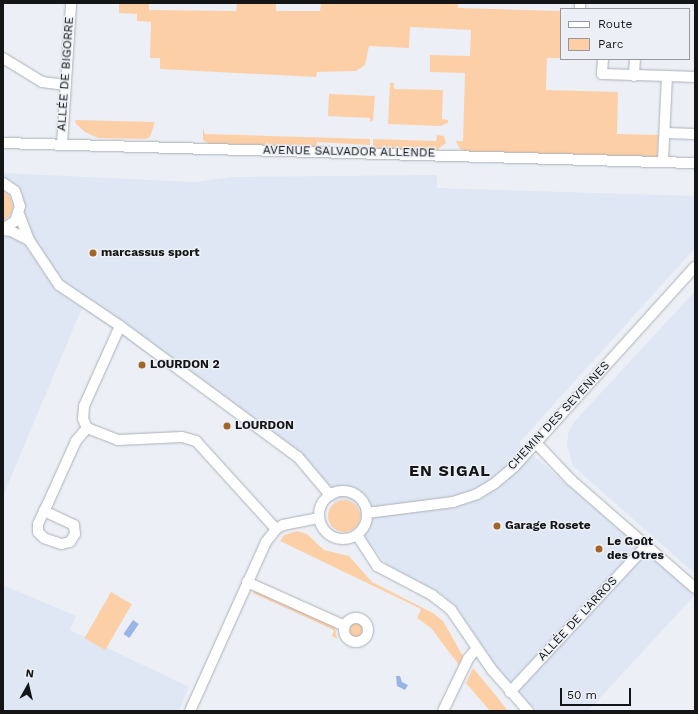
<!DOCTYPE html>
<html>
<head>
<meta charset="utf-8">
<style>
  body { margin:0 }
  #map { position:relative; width:698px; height:714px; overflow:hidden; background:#ecf0f6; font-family:"Work Sans",sans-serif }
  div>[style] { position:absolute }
  .built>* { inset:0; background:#dfe7f4 }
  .green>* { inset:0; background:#fdcfa7; transform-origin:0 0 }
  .round { border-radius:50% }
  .water>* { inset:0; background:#9ab5e5; transform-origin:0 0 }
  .roads { filter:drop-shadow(0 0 1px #acb0b6) drop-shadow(0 0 1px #acb0b6) }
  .minor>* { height:10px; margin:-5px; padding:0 5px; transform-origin:5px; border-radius:5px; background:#fff }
  .minor>.ring { margin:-5px; padding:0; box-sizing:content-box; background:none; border:10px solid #fff; border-radius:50% }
  .dots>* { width:11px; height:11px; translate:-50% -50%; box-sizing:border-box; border:2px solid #ecf0f6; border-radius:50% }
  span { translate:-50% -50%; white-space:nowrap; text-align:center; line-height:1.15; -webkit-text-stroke:3px #ecf0f6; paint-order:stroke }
  .street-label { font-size:12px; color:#141517 }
  .poi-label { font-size:12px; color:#141517; font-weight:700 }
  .left { translate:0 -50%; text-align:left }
  .district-label { font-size:16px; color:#141517; font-weight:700; letter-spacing:1px }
  .frame { position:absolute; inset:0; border:4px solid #141517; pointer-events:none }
  .legend { position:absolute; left:560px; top:8px; width:130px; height:52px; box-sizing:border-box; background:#ecf0f6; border:1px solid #96989d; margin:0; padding:5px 7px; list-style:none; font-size:12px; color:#141517 }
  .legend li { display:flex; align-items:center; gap:8px; height:20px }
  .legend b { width:20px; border:1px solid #96989d }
  .north { position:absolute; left:8px; top:666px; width:40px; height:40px; -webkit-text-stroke:3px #ecf0f6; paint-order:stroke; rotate:8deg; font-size:11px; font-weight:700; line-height:16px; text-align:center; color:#141517 }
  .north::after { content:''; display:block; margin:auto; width:14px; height:18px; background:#141517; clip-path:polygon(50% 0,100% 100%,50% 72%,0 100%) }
  .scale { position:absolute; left:560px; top:688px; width:71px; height:18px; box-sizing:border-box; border:2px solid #141517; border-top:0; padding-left:5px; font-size:12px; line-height:14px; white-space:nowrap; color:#141517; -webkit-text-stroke:3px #ecf0f6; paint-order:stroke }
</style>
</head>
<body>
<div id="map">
  <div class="built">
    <div style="clip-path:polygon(3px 173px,194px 182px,233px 177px,437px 175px,437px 188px,695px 196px,695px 248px,519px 443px,695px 595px,588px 711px,538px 711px,494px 669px,455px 605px,442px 594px,388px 565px,293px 457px,82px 308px,3px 496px)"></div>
    <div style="clip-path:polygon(695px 291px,695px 574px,573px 466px,567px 446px,568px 434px,574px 422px)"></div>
    <div style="clip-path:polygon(3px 585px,76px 616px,70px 630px,189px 687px,179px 711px,3px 711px)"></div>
  </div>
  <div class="green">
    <div style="clip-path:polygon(119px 3px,149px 3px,149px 10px,236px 11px,237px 3px,276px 3px,276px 11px,320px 11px,321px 3px,458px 3px,458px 8px,561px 11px,561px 58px,547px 58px,546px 90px,618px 92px,617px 134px,658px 135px,657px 157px,467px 152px,460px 149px,456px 141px,463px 141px,465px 73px,430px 72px,430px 55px,470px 56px,471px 30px,410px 27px,409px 48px,369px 46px,365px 65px,356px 71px,317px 72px,316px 77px,160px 69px,160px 58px,150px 58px,151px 22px,137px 21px,137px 14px,119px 13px)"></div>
    <div style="clip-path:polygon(390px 83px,394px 83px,394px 89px,443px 90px,442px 119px,448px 120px,448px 123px,440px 126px,388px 124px)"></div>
    <div style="clip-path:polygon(329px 94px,375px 96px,373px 120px,370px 122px,370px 118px,328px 116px)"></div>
    <div style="clip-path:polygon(75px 120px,155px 122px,150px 137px,146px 139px,98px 138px,85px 132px,76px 124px)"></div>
    <div style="clip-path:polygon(203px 128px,205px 134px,370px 139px,370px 145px,317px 142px,316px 147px,210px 144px,203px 140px)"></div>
    <div style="clip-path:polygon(437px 135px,444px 136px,446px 143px,436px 151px,373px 149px,373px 139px,436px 141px)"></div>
    <div style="clip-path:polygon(3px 191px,10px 197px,13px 206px,10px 215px,3px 221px)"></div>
    <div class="round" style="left:328px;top:500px;width:32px;height:32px"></div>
    <div style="clip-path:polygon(297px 531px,307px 534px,324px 550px,349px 556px,372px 582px,433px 613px,443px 621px,463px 656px,459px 665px,431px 628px,417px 618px,421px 609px,280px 541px,284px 535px)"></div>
    <div style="clip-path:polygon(255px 589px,335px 627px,337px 639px,332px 636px,334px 630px,253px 593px)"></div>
    <div style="left:111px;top:592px;width:24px;height:53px;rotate:30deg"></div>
    <div class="round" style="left:348px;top:622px;width:16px;height:16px"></div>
    <div style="clip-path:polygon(473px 668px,497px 697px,508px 711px,490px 711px,466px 683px)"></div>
  </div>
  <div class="water">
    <div style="left:133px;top:620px;width:7px;height:17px;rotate:34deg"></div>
    <div style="clip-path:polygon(396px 676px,400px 676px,402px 682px,408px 685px,405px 690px,397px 686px)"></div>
  </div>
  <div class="roads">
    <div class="minor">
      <div style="left:580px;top:9px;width:6px;rotate:-90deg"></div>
      <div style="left:3px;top:58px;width:46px;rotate:31.6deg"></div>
      <div style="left:42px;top:82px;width:24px;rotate:7deg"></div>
      <div style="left:603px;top:59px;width:15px;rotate:94deg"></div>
      <div style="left:602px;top:74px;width:65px;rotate:1.8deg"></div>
      <div style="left:667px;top:76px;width:86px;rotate:92.7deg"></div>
      <div style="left:634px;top:76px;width:17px;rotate:-87deg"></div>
      <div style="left:667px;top:76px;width:28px;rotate:2deg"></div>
      <div style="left:666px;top:133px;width:29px;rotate:2deg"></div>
      <div style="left:3px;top:143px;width:692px;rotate:1.66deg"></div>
      <div style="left:62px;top:144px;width:141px;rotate:-86.3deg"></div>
      <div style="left:3px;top:183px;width:14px;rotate:34deg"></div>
      <div style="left:15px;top:191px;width:16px;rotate:72deg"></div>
      <div style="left:20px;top:206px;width:16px;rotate:108deg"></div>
      <div style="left:15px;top:221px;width:14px;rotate:146deg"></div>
      <div style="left:19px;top:214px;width:28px;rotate:69deg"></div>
      <div style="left:29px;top:240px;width:54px;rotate:56.3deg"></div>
      <div style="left:59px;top:285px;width:73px;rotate:33.9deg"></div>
      <div style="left:120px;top:326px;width:221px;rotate:36.4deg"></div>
      <div style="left:298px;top:457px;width:50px;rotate:49.9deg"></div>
      <div style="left:3px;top:230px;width:8px;rotate:7deg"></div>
      <div style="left:11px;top:231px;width:20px;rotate:27deg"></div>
      <div style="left:120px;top:326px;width:88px;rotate:114.2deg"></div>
      <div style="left:84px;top:406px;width:13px;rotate:94deg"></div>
      <div style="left:83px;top:419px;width:10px;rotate:66deg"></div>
      <div style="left:87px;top:428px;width:33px;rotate:21deg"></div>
      <div style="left:118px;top:440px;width:64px;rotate:-2.7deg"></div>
      <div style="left:182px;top:437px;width:15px;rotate:16deg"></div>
      <div style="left:196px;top:441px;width:119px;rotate:47.7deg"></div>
      <div style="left:536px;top:443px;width:51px;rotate:46.6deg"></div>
      <div style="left:571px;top:480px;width:164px;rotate:41.1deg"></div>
      <div class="ring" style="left:319px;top:491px;width:38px;height:38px"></div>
      <div style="left:44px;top:511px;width:33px;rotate:25deg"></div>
      <div style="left:74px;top:525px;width:9px;rotate:84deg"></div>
      <div style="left:75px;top:534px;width:9px;rotate:122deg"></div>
      <div style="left:70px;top:542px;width:9px;rotate:167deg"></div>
      <div style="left:61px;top:544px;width:18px;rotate:-161deg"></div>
      <div style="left:44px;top:538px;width:8px;rotate:-135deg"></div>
      <div style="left:38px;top:532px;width:8px;rotate:-90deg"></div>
      <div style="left:38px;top:524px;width:14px;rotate:-65deg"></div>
      <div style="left:44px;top:511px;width:9px;rotate:-63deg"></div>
      <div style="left:48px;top:503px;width:68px;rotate:-65.7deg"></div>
      <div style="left:76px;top:441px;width:17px;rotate:-50deg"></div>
      <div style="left:367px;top:513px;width:87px;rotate:-7.3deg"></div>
      <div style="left:453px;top:502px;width:25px;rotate:-18deg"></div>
      <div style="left:477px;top:494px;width:21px;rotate:-31deg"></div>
      <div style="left:495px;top:483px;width:25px;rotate:-40deg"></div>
      <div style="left:514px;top:467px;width:270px;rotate:-47.9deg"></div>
      <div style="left:357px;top:535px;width:37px;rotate:57deg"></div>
      <div style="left:377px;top:566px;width:62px;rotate:27.8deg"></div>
      <div style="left:432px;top:595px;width:24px;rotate:38deg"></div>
      <div style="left:451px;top:610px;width:73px;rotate:55.7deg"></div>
      <div style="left:492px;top:670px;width:55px;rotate:48.7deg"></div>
      <div style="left:247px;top:582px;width:107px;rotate:24.2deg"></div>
      <div class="ring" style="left:344px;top:618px;width:14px;height:14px"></div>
      <div style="left:510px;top:692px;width:200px;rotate:-47deg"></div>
      <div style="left:190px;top:711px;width:185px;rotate:-65.8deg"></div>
      <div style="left:266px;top:542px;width:16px;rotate:-52deg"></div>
      <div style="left:276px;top:529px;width:8px;rotate:-30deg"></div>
      <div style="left:283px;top:525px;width:37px;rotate:-11deg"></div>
      <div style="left:443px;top:711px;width:58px;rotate:-64.3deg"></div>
      <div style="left:468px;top:659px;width:13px;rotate:-51deg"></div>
    </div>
  </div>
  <div class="dots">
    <div style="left:93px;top:253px;background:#a16528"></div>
    <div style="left:142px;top:365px;background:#a16528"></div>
    <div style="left:227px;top:426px;background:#a16528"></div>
    <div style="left:497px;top:526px;background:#a16528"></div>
    <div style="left:599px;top:549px;background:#a16528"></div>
  </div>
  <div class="street-label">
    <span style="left:66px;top:74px;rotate:-86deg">ALLÉE DE BIGORRE</span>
    <span style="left:349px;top:152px;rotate:1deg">AVENUE SALVADOR ALLENDE</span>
    <span style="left:559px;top:416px;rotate:-47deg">CHEMIN DES SEVENNES</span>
    <span style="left:578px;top:619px;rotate:-47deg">ALLÉE DE L'ARROS</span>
  </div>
  <div class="poi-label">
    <span class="left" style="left:101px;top:253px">marcassus sport</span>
    <span class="left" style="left:150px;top:365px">LOURDON 2</span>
    <span class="left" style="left:235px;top:426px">LOURDON</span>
    <span class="left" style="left:505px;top:526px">Garage Rosete</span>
    <span class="left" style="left:607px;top:549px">Le Goût<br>des Otres</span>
  </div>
  <div class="district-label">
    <span style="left:450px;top:471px">EN SIGAL</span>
  </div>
  <div class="frame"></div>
  <ul class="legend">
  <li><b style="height:5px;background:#fff"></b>Route</li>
  <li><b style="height:11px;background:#fdcfa7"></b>Parc</li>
  </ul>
  <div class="north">N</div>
  <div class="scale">50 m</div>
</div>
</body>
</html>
